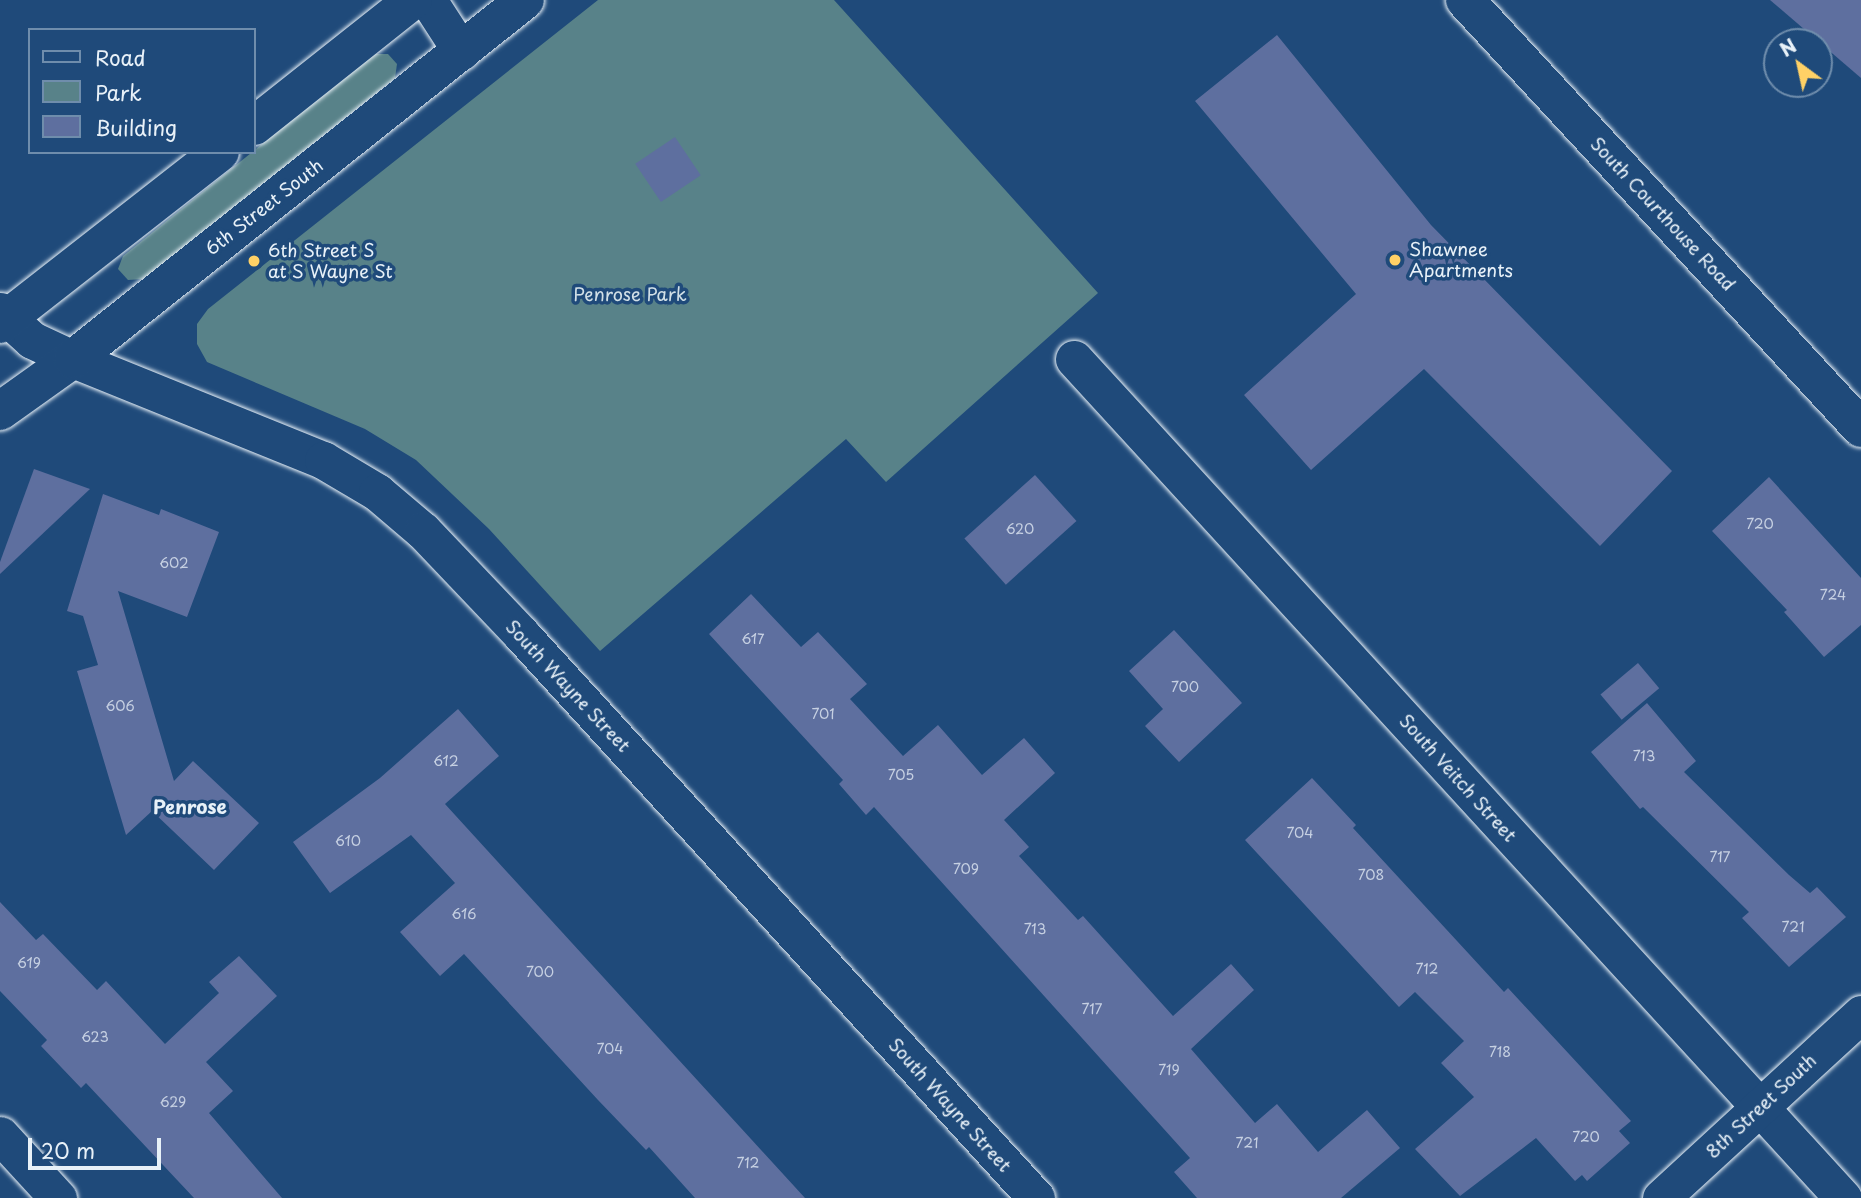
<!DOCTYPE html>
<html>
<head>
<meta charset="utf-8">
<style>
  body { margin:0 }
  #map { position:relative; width:1861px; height:1198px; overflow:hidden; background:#1f4a7a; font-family:"Playpen Sans",sans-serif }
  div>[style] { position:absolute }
  .green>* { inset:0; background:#588289 }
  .building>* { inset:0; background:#5e6f9f; transform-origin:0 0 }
  .roads { filter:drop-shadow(0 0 2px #e8f1f8) drop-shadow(0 0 2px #e8f1f8) }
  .minor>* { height:37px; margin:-18.5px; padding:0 18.5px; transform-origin:18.5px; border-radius:18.5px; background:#1f4a7a }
  .tertiary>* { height:38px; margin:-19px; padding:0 19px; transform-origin:19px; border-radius:19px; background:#1f4a7a }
  .dots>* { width:19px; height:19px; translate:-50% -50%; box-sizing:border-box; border:4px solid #1f4a7a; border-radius:50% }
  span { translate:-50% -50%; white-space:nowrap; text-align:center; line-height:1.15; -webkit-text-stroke:7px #1f4a7a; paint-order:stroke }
  .number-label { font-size:14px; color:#c6d0e2 }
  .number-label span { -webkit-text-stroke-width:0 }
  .street-label { font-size:18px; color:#e8f1f8 }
  .poi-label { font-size:18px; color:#e8f1f8 }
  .left { translate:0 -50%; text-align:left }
  .park-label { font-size:18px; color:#d2e0e7 }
  .neighbourhood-label { font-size:19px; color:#e8f1f8; font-weight:700 }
  .legend { position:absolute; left:28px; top:28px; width:228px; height:126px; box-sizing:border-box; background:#1f4a7a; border:2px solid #6f8dac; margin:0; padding:9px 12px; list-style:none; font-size:21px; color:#e8f1f8 }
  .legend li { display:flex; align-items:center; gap:14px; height:35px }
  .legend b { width:35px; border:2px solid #6f8dac }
  .north { position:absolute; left:1763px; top:28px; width:70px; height:70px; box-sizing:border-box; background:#1f4a7a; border:2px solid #6f8dac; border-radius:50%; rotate:327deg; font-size:19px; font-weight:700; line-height:28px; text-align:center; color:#e8f1f8 }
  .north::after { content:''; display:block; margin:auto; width:24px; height:32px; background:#ffd166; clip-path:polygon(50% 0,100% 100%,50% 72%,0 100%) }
  .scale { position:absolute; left:28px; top:1138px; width:133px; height:32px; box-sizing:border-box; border:4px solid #e8f1f8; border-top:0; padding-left:9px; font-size:21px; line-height:24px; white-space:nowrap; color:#e8f1f8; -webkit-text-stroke:5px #1f4a7a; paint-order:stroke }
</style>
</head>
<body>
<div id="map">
  <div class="green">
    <div style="clip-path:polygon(598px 0,834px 0,1098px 293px,886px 482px,846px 439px,600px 651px,489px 529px,416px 460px,365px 429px,207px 362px,197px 344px,197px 324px,208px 309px)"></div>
    <div style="clip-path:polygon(374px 54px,388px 54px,397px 64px,395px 78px,144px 279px,128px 280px,118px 269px,123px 256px)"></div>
  </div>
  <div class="building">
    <div style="clip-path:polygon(1770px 0,1861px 0,1861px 78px)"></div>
    <div style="clip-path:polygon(1277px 35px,1431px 225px,1672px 471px,1600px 546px,1424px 369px,1311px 470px,1244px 395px,1356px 294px,1195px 101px)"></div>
    <div style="left:675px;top:137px;width:46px;height:48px;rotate:56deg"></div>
    <div style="clip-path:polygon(34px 469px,90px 489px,0 574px,0 562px)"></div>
    <div style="left:1035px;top:475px;width:62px;height:95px;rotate:48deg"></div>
    <div style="clip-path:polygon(1769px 477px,1861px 578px,1861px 625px,1824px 657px,1784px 612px,1787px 610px,1712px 531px)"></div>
    <div style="clip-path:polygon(103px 494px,159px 515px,161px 509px,219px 532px,187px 617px,118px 591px,174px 781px,193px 761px,259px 823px,214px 870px,152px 811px,126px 835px,77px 671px,98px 665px,83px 616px,67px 611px)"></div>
    <div style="clip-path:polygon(751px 594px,801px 647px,818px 632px,867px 684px,850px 699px,903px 756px,938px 725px,982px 775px,1024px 738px,1055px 773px,1004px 820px,1029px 847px,1019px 856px,1078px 920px,1083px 916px,1173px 1016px,1231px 964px,1254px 990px,1191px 1049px,1255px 1123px,1277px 1104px,1318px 1152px,1367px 1110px,1400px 1148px,1341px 1198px,1197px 1198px,1174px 1172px,1190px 1158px,874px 807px,866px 815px,839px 784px,843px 780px,709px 634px)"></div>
    <div style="clip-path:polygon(1174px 630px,1242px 703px,1179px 762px,1145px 726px,1163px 709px,1129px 671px)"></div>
    <div style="left:1638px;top:663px;width:33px;height:49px;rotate:50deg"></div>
    <div style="clip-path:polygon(1647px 703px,1696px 761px,1684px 772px,1789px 875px,1810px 893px,1817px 887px,1846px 917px,1789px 967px,1742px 918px,1749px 912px,1643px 807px,1640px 809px,1591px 752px)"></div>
    <div style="clip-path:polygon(458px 709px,499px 756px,445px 804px,805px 1198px,695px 1198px,649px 1147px,646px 1150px,598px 1100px,464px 954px,440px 976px,400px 932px,455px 883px,411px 835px,330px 893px,293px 842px,380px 778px)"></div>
    <div style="clip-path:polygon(1312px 778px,1356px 825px,1353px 828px,1504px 992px,1508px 988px,1631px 1121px,1619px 1131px,1630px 1143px,1587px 1181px,1582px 1175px,1575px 1181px,1536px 1138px,1460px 1196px,1415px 1149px,1474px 1097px,1441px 1063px,1464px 1041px,1415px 992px,1399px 1007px,1245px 840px)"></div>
    <div style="clip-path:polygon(0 902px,36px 940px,43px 934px,97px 990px,106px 981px,165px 1044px,219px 993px,209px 982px,239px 956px,277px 996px,206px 1062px,233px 1091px,209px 1113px,282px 1198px,194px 1198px,86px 1083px,81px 1088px,41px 1046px,47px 1040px,0 991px)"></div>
  </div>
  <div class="roads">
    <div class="minor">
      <div style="left:428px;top:0;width:61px;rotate:57.1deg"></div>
      <div style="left:0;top:311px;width:43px;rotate:42.2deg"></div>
      <div style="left:32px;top:340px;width:45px;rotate:24.9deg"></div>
      <div style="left:73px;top:359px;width:270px;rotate:22deg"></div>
      <div style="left:323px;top:460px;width:63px;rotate:30.7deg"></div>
      <div style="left:377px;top:492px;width:60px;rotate:40.3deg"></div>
      <div style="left:423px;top:531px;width:142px;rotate:46.4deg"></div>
      <div style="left:521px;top:634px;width:764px;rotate:47.6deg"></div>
      <div style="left:1074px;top:359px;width:1138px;rotate:47.49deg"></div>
      <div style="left:0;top:1135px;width:86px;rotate:47.4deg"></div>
      <div style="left:1661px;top:1198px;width:272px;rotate:-42.6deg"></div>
    </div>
    <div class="tertiary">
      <div style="left:1465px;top:0;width:583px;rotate:47.22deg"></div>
      <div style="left:254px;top:126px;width:203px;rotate:-38.4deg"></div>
      <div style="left:0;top:324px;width:279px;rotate:-38deg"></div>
      <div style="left:0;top:411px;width:90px;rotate:-35.5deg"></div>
      <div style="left:73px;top:359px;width:577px;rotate:-38.46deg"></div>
    </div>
  </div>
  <div class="dots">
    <div style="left:1395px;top:260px;background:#ffd166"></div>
    <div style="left:254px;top:261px;background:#ffd166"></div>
  </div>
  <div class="number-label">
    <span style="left:1760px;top:524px">720</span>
    <span style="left:1020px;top:529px">620</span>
    <span style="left:174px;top:563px">602</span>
    <span style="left:1833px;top:595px">724</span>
    <span style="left:753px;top:639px">617</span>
    <span style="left:1185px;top:687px">700</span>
    <span style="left:120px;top:706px">606</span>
    <span style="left:823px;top:714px">701</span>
    <span style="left:1644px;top:756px">713</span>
    <span style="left:446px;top:761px">612</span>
    <span style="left:901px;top:775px">705</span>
    <span style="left:1300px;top:833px">704</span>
    <span style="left:348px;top:841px">610</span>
    <span style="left:1720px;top:857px">717</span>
    <span style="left:966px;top:869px">709</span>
    <span style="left:1371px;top:875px">708</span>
    <span style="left:464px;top:914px">616</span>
    <span style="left:1793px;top:927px">721</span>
    <span style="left:1035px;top:929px">713</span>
    <span style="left:29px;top:963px">619</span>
    <span style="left:1427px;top:969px">712</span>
    <span style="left:540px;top:972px">700</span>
    <span style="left:1092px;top:1009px">717</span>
    <span style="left:95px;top:1037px">623</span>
    <span style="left:610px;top:1049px">704</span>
    <span style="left:1500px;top:1052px">718</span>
    <span style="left:1169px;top:1070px">719</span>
    <span style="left:173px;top:1102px">629</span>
    <span style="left:1586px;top:1137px">720</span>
    <span style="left:1247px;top:1143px">721</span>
    <span style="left:748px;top:1163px">712</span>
  </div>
  <div class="street-label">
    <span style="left:264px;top:207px;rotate:-38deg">6th Street South</span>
    <span style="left:1663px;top:214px;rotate:47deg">South Courthouse Road</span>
    <span style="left:568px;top:686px;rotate:47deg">South Wayne Street</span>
    <span style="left:1458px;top:778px;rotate:48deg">South Veitch Street</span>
    <span style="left:950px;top:1105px;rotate:48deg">South Wayne Street</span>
    <span style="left:1761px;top:1106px;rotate:-43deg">8th Street South</span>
  </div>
  <div class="poi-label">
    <span class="left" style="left:1409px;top:260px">Shawnee<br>Apartments</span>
    <span class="left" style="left:268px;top:261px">6th Street S<br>at S Wayne St</span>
  </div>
  <div class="park-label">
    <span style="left:630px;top:294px">Penrose Park</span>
  </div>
  <div class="neighbourhood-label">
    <span style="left:190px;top:807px">Penrose</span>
  </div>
  <ul class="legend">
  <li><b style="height:9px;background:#1f4a7a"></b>Road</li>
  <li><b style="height:19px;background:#588289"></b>Park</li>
  <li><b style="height:19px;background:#5e6f9f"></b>Building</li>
  </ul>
  <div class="north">N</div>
  <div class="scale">20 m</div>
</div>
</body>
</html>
